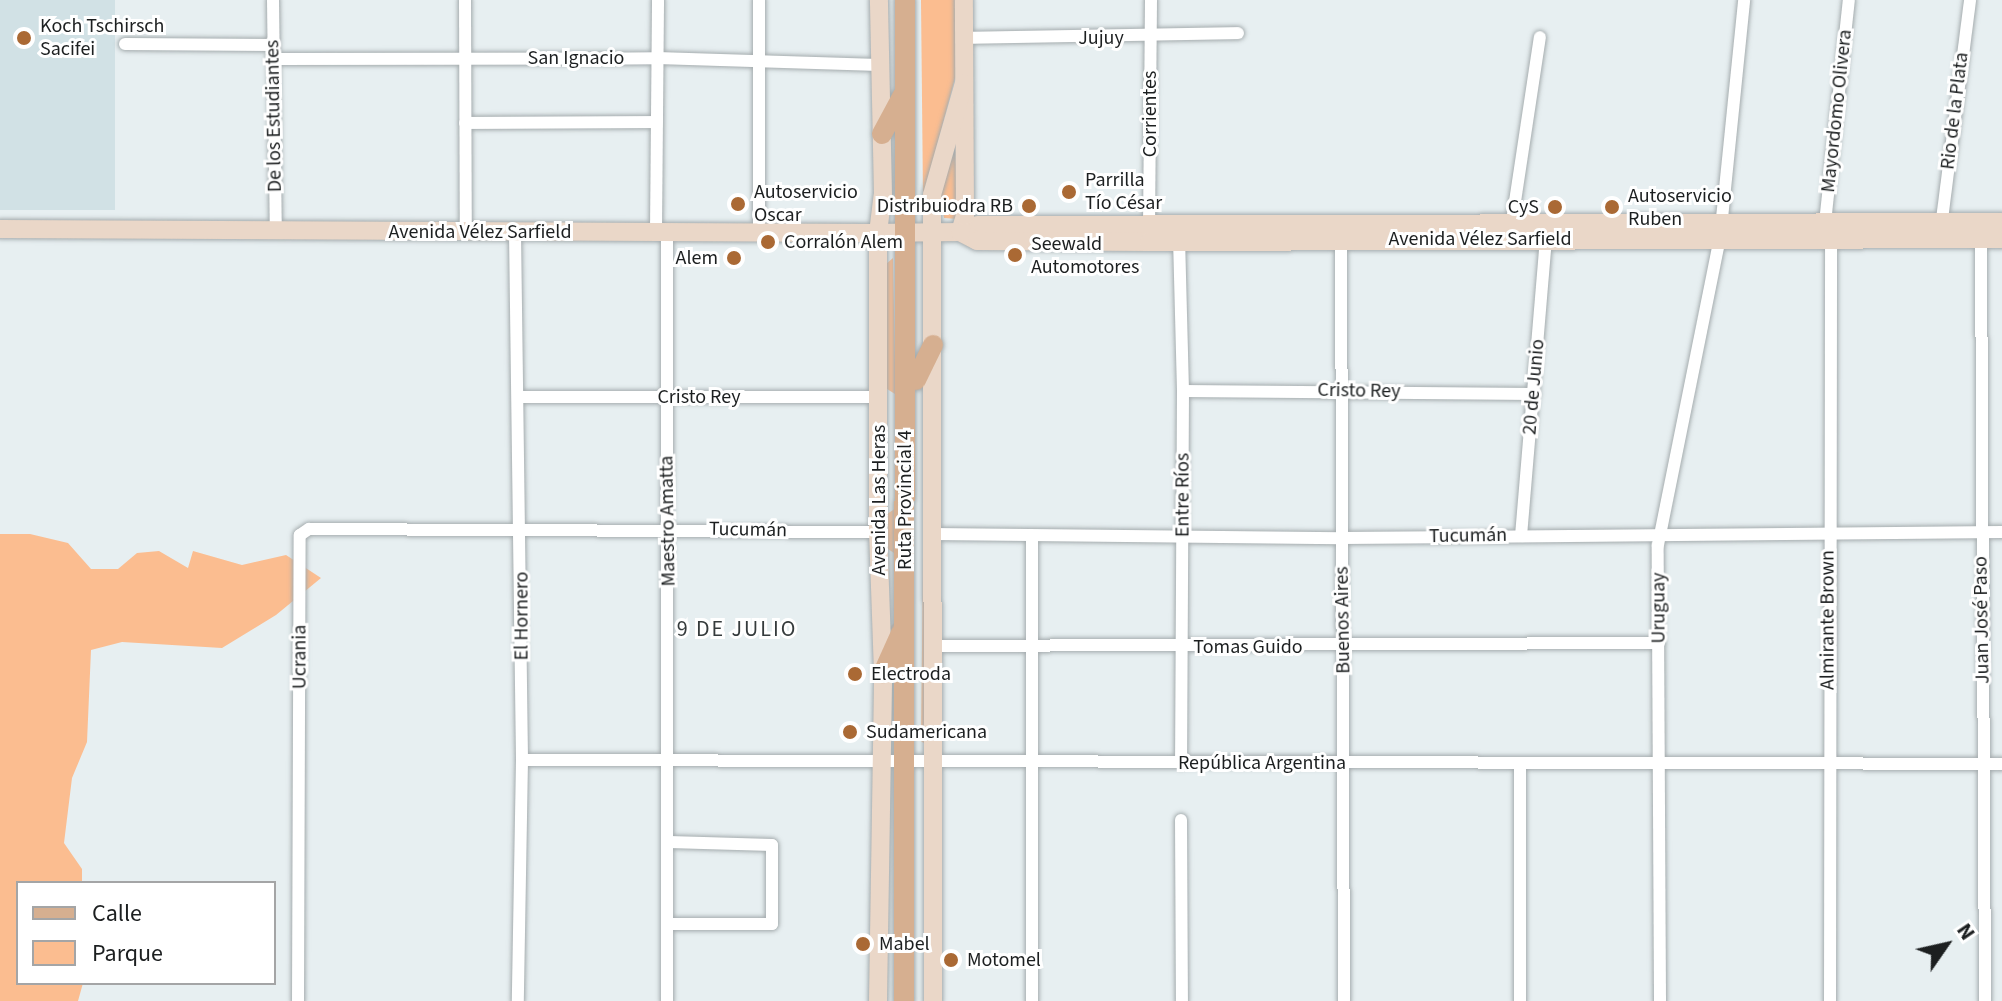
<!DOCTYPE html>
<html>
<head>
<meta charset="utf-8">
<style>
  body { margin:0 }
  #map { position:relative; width:2002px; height:1001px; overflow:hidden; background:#e7eff1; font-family:"Source Sans 3",sans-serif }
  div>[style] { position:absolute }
  .built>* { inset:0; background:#d1e1e5; transform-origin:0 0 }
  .green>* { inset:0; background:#fbbd90 }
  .roads { filter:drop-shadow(0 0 2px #a5acae) drop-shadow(0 0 2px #a5acae) }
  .minor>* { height:12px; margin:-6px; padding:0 6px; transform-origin:6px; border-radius:6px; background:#fff }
  .secondary>* { height:18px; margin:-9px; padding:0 9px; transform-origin:9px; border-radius:9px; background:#ead7c8 }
  .primary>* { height:20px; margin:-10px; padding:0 10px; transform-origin:10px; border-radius:10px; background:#d6af90 }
  .dots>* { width:22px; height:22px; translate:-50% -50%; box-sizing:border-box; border:4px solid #fff; border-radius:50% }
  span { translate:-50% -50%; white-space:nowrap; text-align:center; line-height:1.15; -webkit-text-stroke:6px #fff; paint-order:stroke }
  .poi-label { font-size:20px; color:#1c1f20 }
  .left { translate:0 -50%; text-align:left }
  .right { translate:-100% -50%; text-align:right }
  .street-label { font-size:20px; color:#1c1f20 }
  .neighbourhood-label { font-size:22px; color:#353b3c; letter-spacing:2px }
  .legend { position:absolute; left:16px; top:881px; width:260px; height:104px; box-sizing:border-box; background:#fff; border:2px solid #a4a5a6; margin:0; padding:10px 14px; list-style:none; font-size:24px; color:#1c1f20 }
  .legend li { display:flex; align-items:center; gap:16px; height:40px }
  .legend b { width:40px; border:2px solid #a4a5a6 }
  .north { position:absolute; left:1906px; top:905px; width:80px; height:80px; -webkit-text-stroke:6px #fff; paint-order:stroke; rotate:56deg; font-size:22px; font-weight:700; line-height:32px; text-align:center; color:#1c1f20 }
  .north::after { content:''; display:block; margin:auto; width:28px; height:36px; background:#1c1f20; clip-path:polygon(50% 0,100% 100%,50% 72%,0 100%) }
</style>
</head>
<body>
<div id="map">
  <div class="built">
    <div style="left:0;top:0;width:115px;height:210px"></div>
  </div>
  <div class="green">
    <div style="clip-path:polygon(921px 0,959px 0,959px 63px,923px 198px)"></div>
    <div style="clip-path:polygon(956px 124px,957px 219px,944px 218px,939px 194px)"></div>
    <div style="clip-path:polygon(893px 258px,900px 625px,890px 645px,886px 632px,894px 623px,894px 553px,888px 549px,887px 514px,896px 508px,895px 394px,887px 389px,886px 264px)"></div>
    <div style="clip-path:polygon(925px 371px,925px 744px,921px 741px)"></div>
    <div style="clip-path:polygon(0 534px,30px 534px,68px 543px,91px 569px,118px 569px,137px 553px,159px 551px,188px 568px,193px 551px,242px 565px,286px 555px,321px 578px,276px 615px,222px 648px,122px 642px,91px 650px,87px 742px,72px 778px,64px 843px,82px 869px,82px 883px,18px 883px,18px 983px,83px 983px,78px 1001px,0 1001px)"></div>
  </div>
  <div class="roads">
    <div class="minor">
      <div style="left:273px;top:0;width:233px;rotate:89.3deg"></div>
      <div style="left:465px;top:0;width:232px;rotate:89.8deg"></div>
      <div style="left:964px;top:38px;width:274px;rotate:-1deg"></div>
      <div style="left:125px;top:44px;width:148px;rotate:0.4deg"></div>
      <div style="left:272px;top:59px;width:385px;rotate:-0.1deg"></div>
      <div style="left:657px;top:58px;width:222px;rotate:1.8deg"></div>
      <div style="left:465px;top:123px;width:192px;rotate:-0.3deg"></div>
      <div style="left:1941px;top:227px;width:229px;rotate:-82.7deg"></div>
      <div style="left:1511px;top:228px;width:193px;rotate:-81.4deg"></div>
      <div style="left:1149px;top:229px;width:229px;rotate:-89.5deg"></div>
      <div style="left:515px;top:232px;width:528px;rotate:89.24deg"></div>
      <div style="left:522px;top:760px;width:241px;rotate:91deg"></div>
      <div style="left:656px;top:232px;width:232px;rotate:-89.5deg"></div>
      <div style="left:667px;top:232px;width:769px;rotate:90deg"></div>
      <div style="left:759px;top:232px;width:232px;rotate:-90deg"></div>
      <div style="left:1341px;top:236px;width:765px;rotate:89.78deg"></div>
      <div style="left:1179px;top:238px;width:153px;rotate:88.5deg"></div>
      <div style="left:1183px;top:391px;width:372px;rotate:90.3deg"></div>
      <div style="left:1981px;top:238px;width:763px;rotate:89.7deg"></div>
      <div style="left:1183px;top:391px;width:351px;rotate:0.5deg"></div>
      <div style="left:519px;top:397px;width:359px"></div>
      <div style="left:933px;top:534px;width:409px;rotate:0.6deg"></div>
      <div style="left:1342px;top:538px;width:660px;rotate:-0.52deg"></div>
      <div style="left:1521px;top:536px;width:301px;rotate:-85.2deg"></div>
      <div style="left:933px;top:646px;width:726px;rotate:-0.24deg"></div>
      <div style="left:522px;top:760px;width:1480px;rotate:0.15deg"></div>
      <div style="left:1181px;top:820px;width:181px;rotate:89.7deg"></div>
      <div style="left:667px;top:924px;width:105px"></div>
      <div style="left:772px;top:924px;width:79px;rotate:-90deg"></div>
      <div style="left:772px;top:845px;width:103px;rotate:-178.3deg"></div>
      <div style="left:298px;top:1001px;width:466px;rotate:-89.8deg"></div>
      <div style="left:300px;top:535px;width:11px;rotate:-34deg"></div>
      <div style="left:309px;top:529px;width:569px;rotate:0.3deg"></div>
      <div style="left:1032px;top:1001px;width:463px;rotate:-90deg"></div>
      <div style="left:1520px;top:1001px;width:238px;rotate:-90deg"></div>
      <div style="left:1660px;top:1001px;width:456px;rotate:-90.3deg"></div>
      <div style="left:1658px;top:545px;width:313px;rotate:-78.6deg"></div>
      <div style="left:1720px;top:238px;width:239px;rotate:-84.2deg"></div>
      <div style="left:1830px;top:1001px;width:754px;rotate:-89.92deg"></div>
      <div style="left:1831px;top:247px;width:25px;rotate:-104deg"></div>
      <div style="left:1825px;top:223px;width:224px;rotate:-83.9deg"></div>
    </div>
    <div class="secondary">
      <div style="left:0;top:229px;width:872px;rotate:0.26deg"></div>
      <div style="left:872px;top:233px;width:88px;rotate:-0.7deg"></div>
      <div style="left:960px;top:232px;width:19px;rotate:-21deg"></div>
      <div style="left:978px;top:225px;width:1024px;rotate:-0.17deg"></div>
      <div style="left:960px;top:232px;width:19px;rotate:28deg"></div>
      <div style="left:977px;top:241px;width:172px;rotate:0.3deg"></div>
      <div style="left:1149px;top:242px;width:853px;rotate:-0.2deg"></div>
      <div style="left:960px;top:232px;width:17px;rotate:-73deg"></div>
      <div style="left:965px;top:216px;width:216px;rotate:-90.3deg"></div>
      <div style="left:878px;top:1001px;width:328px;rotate:-89.1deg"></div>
      <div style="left:883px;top:673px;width:141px;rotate:-92deg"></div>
      <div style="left:878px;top:532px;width:299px;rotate:-90deg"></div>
      <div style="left:878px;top:233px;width:38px;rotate:-83deg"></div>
      <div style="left:883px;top:195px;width:195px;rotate:-91.2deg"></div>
      <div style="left:933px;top:1001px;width:806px;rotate:-90.07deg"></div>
      <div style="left:932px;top:195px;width:116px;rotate:-74.1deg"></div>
    </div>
    <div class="primary">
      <div style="left:882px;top:134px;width:44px;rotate:-61.7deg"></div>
      <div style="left:916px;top:380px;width:39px;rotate:-64deg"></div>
      <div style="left:883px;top:673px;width:44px;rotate:-65.8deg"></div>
      <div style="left:904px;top:1001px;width:1001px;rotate:-89.94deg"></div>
    </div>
  </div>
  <div class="dots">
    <div style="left:24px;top:38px;background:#aa6934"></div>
    <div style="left:1069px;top:192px;background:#aa6934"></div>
    <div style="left:738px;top:204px;background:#aa6934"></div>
    <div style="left:1029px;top:206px;background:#aa6934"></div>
    <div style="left:1555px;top:207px;background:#aa6934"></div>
    <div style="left:1612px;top:207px;background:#aa6934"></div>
    <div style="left:768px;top:242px;background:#aa6934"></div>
    <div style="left:1015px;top:255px;background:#aa6934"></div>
    <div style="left:734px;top:258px;background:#aa6934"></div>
    <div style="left:855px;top:674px;background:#aa6934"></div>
    <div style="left:850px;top:732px;background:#aa6934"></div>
    <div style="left:863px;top:944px;background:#aa6934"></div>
    <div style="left:951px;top:960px;background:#aa6934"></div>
  </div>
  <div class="poi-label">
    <span class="left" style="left:40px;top:38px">Koch Tschirsch<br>Sacifei</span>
    <span class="left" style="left:1085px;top:192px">Parrilla<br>Tío César</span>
    <span class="left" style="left:754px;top:204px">Autoservicio<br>Oscar</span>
    <span class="left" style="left:1628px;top:208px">Autoservicio<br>Ruben</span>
    <span class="right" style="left:1013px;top:206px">Distribuiodra RB</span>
    <span class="right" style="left:1539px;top:207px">CyS</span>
    <span class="left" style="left:784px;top:242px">Corralón Alem</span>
    <span class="left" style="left:1031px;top:256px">Seewald<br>Automotores</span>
    <span class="right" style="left:718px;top:258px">Alem</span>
    <span class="left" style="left:871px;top:674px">Electroda</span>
    <span class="left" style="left:866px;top:732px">Sudamericana</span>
    <span class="left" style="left:879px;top:944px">Mabel</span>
    <span class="left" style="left:967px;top:960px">Motomel</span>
  </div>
  <div class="street-label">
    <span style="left:1101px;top:38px">Jujuy</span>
    <span style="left:576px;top:58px">San Ignacio</span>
    <span style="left:1837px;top:111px;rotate:-84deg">Mayordomo Olivera</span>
    <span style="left:1955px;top:111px;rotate:-83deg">Rio de la Plata</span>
    <span style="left:1150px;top:114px;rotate:-90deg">Corrientes</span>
    <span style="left:274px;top:116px;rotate:-91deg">De los Estudiantes</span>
    <span style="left:480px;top:232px">Avenida Vélez Sarfield</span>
    <span style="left:1480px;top:239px">Avenida Vélez Sarfield</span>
    <span style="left:1534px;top:387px;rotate:-85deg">20 de Junio</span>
    <span style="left:1359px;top:391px;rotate:1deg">Cristo Rey</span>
    <span style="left:699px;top:397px">Cristo Rey</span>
    <span style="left:1183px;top:495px;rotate:-90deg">Entre Ríos</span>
    <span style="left:879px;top:500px;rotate:-90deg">Avenida Las Heras</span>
    <span style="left:905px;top:500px;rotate:-90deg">Ruta Provincial 4</span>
    <span style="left:668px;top:521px;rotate:-91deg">Maestro Amatta</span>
    <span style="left:748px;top:530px;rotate:1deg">Tucumán</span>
    <span style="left:1468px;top:536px;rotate:-1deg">Tucumán</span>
    <span style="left:1659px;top:608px;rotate:-90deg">Uruguay</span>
    <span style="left:522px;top:616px;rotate:-90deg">El Hornero</span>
    <span style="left:1343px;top:620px;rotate:-91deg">Buenos Aires</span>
    <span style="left:1828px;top:620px;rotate:-90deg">Almirante Brown</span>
    <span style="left:1982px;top:620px;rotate:-91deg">Juan José Paso</span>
    <span style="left:1248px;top:647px">Tomas Guido</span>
    <span style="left:300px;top:657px;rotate:-90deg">Ucrania</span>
    <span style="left:1262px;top:763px">República Argentina</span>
  </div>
  <div class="neighbourhood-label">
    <span style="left:737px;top:630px">9 DE JULIO</span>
  </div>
  <ul class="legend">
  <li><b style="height:10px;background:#d6af90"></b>Calle</li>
  <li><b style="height:22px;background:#fbbd90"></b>Parque</li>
  </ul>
  <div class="north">N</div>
</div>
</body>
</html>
